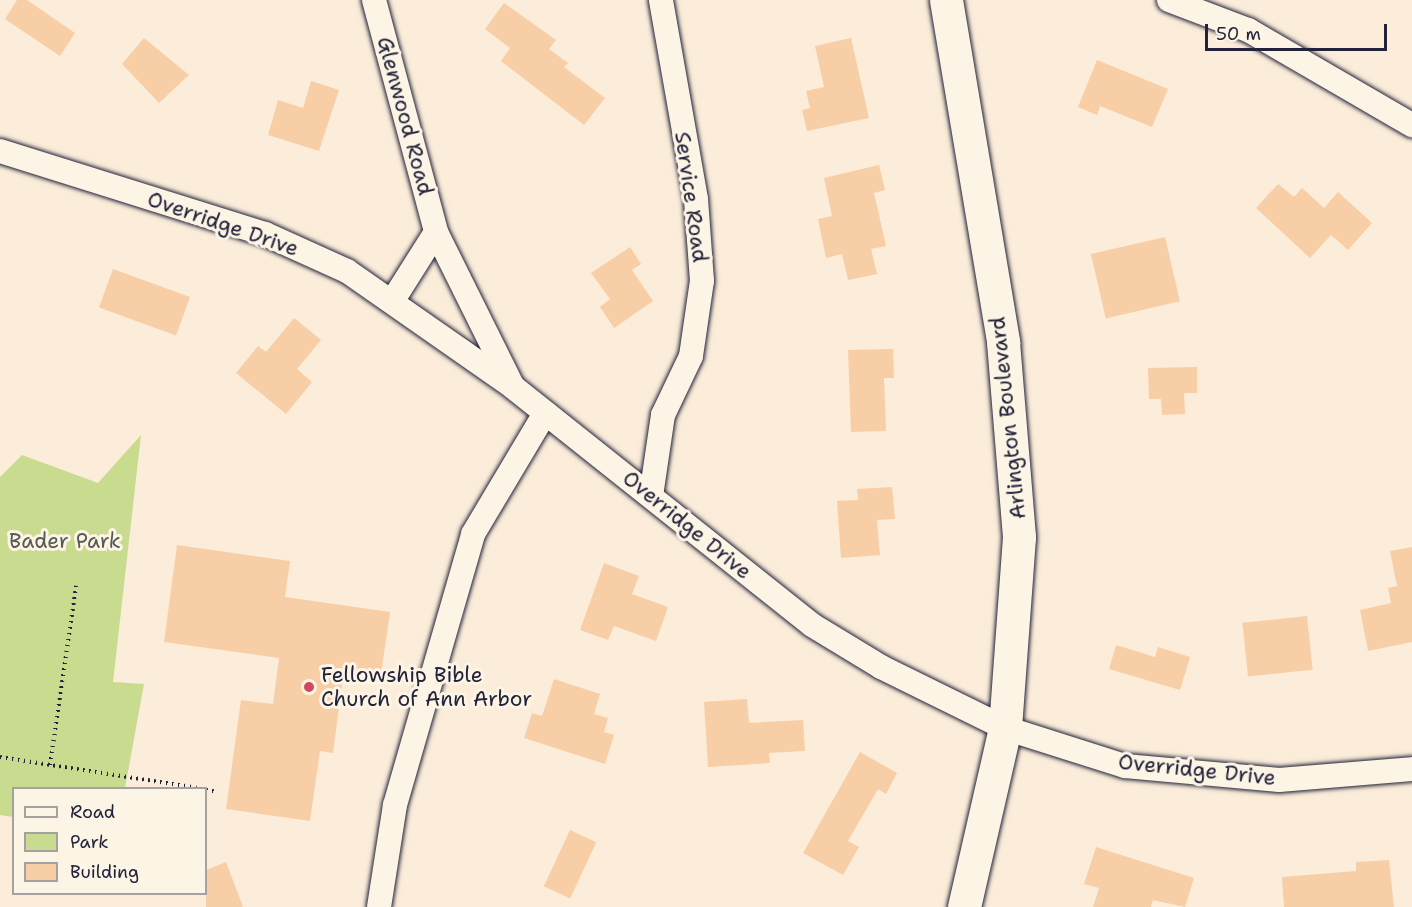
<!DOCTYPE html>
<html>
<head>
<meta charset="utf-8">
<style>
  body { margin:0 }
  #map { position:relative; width:1412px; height:907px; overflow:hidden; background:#fbedd9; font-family:"Shantell Sans",sans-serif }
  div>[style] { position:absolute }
  .green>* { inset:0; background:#c9db8f }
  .building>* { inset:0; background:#f8cea7; transform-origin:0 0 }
  .path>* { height:4px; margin-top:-2px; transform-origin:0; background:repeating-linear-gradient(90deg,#22223b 0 1.5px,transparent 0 6px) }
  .roads { filter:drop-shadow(0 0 2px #22223b) drop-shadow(0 0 2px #22223b) }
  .street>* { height:24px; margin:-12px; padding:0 12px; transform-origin:12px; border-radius:12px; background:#fcf5e5 }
  .secondary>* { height:33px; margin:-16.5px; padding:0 16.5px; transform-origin:16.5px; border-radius:16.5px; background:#fcf5e5 }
  .dots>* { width:16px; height:16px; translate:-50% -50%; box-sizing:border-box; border:3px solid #fcf5e5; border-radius:50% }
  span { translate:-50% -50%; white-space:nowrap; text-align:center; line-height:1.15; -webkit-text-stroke:6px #fcf5e5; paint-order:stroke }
  .street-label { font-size:21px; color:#22223b }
  .park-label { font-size:21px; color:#545a54 }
  .poi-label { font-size:21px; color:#22223b }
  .left { translate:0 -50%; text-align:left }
  .legend { position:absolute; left:12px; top:787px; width:195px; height:108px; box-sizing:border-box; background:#fcf5e5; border:2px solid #a5a1a1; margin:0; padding:8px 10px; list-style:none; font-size:18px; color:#22223b }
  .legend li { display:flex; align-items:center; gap:12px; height:30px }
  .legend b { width:30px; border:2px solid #a5a1a1 }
  .scale { position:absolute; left:1205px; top:24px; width:182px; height:27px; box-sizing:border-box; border:3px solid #22223b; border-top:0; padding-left:8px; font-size:18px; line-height:21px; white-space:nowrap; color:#22223b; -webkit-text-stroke:4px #fcf5e5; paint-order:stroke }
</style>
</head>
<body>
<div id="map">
  <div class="green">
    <div style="clip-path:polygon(141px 435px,113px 682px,144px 684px,125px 788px,14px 788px,13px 817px,0 815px,0 477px,22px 455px,98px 483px)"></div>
  </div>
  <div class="building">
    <div style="clip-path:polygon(17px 0,27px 0,75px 33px,60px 56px,5px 19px)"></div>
    <div style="clip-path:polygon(504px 3px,556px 40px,549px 49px,568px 63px,564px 67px,605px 98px,584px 125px,501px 61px,510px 48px,485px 29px)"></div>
    <div style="clip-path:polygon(144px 38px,189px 75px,159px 103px,122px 64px)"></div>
    <div style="clip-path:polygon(851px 38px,869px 118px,807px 131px,802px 110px,810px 108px,806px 91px,824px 87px,815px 46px)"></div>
    <div style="clip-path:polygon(1097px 60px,1168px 89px,1152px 127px,1100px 106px,1097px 115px,1078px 107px)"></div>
    <div style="clip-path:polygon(311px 81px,339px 90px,319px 151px,268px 135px,278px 100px,303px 108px)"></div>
    <div style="clip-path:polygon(879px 165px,885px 190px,874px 193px,886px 246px,871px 249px,877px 274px,848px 280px,842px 254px,826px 258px,818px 219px,832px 216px,824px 178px)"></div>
    <div style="clip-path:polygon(1278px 184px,1294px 197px,1302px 188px,1324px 208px,1338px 192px,1372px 223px,1348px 250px,1331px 235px,1310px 258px,1256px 208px)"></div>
    <div style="left:1165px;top:237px;width:66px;height:76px;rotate:77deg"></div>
    <div style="clip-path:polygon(630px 247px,641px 264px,632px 270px,653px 301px,614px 328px,600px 307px,610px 299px,591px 273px)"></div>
    <div style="left:113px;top:269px;width:82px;height:41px;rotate:20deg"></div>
    <div style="clip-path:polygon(294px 318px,321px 340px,297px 369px,312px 382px,286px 414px,236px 373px,258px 346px,266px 352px)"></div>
    <div style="clip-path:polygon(893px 349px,894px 378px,884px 378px,886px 431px,851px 432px,848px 350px)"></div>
    <div style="clip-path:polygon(1197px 367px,1197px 393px,1184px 393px,1185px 414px,1162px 415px,1161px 399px,1149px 399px,1148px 368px)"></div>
    <div style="clip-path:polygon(892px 487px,895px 519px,877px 520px,880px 555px,841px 558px,837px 501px,858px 500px,857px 489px)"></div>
    <div style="clip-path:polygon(177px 545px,290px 561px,285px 597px,390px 612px,381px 674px,344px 669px,333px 753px,320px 751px,310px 821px,226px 809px,241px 700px,273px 704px,279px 658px,164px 642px)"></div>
    <div style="clip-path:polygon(1412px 547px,1412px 642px,1368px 651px,1360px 610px,1391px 603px,1388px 588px,1397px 586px,1390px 551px)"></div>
    <div style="clip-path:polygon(604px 563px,639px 576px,632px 594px,668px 607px,656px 641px,614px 626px,608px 640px,580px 630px)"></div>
    <div style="left:1307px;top:616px;width:54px;height:65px;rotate:84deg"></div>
    <div style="clip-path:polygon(1116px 645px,1155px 657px,1158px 647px,1190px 657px,1180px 690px,1109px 669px)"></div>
    <div style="clip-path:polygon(554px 679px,600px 694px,594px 714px,608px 718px,604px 732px,614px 735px,605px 764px,524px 738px,532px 713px,542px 716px)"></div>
    <div style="clip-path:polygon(747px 699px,749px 723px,803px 720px,805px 751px,769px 753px,770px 763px,708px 767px,704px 702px)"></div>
    <div style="clip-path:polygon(860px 752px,897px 773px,886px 794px,878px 789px,848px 841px,859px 847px,843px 875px,803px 853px)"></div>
    <div style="left:570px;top:830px;width:29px;height:62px;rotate:25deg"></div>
    <div style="clip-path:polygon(1096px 847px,1194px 878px,1185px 907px,1153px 900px,1151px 907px,1093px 907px,1099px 888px,1084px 884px)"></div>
    <div style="clip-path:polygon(1389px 860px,1394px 907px,1284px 907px,1282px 877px,1356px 871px,1356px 862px)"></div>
    <div style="clip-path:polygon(226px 862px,243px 907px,206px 907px,206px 870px)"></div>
  </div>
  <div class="path">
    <div style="left:0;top:757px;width:199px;rotate:8.9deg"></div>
    <div style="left:50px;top:765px;width:181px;rotate:-81.7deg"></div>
    <div style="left:206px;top:790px;width:12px;rotate:9deg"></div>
  </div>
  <div class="roads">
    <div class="street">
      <div style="left:374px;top:0;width:240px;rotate:75deg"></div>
      <div style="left:436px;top:232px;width:169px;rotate:63.6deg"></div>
      <div style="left:1169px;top:0;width:85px;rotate:20.8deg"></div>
      <div style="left:1248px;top:30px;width:190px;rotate:30.1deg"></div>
      <div style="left:0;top:151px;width:278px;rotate:17.4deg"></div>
      <div style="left:265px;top:234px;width:90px;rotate:24.3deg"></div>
      <div style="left:347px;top:271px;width:203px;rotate:34.9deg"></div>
      <div style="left:513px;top:387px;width:382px;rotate:38.5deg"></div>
      <div style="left:812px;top:625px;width:81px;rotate:31.3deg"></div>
      <div style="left:881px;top:667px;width:138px;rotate:26.2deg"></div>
      <div style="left:1005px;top:728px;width:126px;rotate:17.6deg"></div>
      <div style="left:1125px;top:766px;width:155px;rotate:5.2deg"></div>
      <div style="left:1279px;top:780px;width:133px;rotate:-4.7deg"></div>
      <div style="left:393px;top:300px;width:80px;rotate:-57.7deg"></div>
      <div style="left:651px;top:496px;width:82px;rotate:-81.6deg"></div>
      <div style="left:663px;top:415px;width:65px;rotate:-64.6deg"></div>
      <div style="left:691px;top:356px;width:76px;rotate:-81.7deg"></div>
      <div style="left:702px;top:281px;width:82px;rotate:-94.2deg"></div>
      <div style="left:696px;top:199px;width:202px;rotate:-100deg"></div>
      <div style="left:379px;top:907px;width:103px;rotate:-81.1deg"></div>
      <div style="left:395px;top:805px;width:282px;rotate:-73.9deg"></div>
      <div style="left:473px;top:534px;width:141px;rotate:-59.2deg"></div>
    </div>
    <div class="secondary">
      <div style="left:946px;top:0;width:347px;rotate:80.5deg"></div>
      <div style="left:1003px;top:342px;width:196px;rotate:85.3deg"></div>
      <div style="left:1019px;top:537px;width:192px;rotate:94.2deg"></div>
      <div style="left:1005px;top:728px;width:184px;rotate:102.9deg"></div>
    </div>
  </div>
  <div class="dots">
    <div style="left:309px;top:687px;background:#d1495b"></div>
  </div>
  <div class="street-label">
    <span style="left:405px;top:116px;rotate:75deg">Glenwood Road</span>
    <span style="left:691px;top:197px;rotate:82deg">Service Road</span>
    <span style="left:223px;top:224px;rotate:19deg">Overridge Drive</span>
    <span style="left:1008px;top:418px;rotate:-96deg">Arlington Boulevard</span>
    <span style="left:687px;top:525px;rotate:39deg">Overridge Drive</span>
    <span style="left:1197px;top:770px;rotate:6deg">Overridge Drive</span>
  </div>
  <div class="park-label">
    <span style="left:65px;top:541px">Bader Park</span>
  </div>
  <div class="poi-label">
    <span class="left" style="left:321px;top:687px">Fellowship Bible<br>Church of Ann Arbor</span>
  </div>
  <ul class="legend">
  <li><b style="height:8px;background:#fcf5e5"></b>Road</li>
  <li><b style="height:16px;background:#c9db8f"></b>Park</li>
  <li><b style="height:16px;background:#f8cea7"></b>Building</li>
  </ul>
  <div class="scale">50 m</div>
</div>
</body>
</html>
